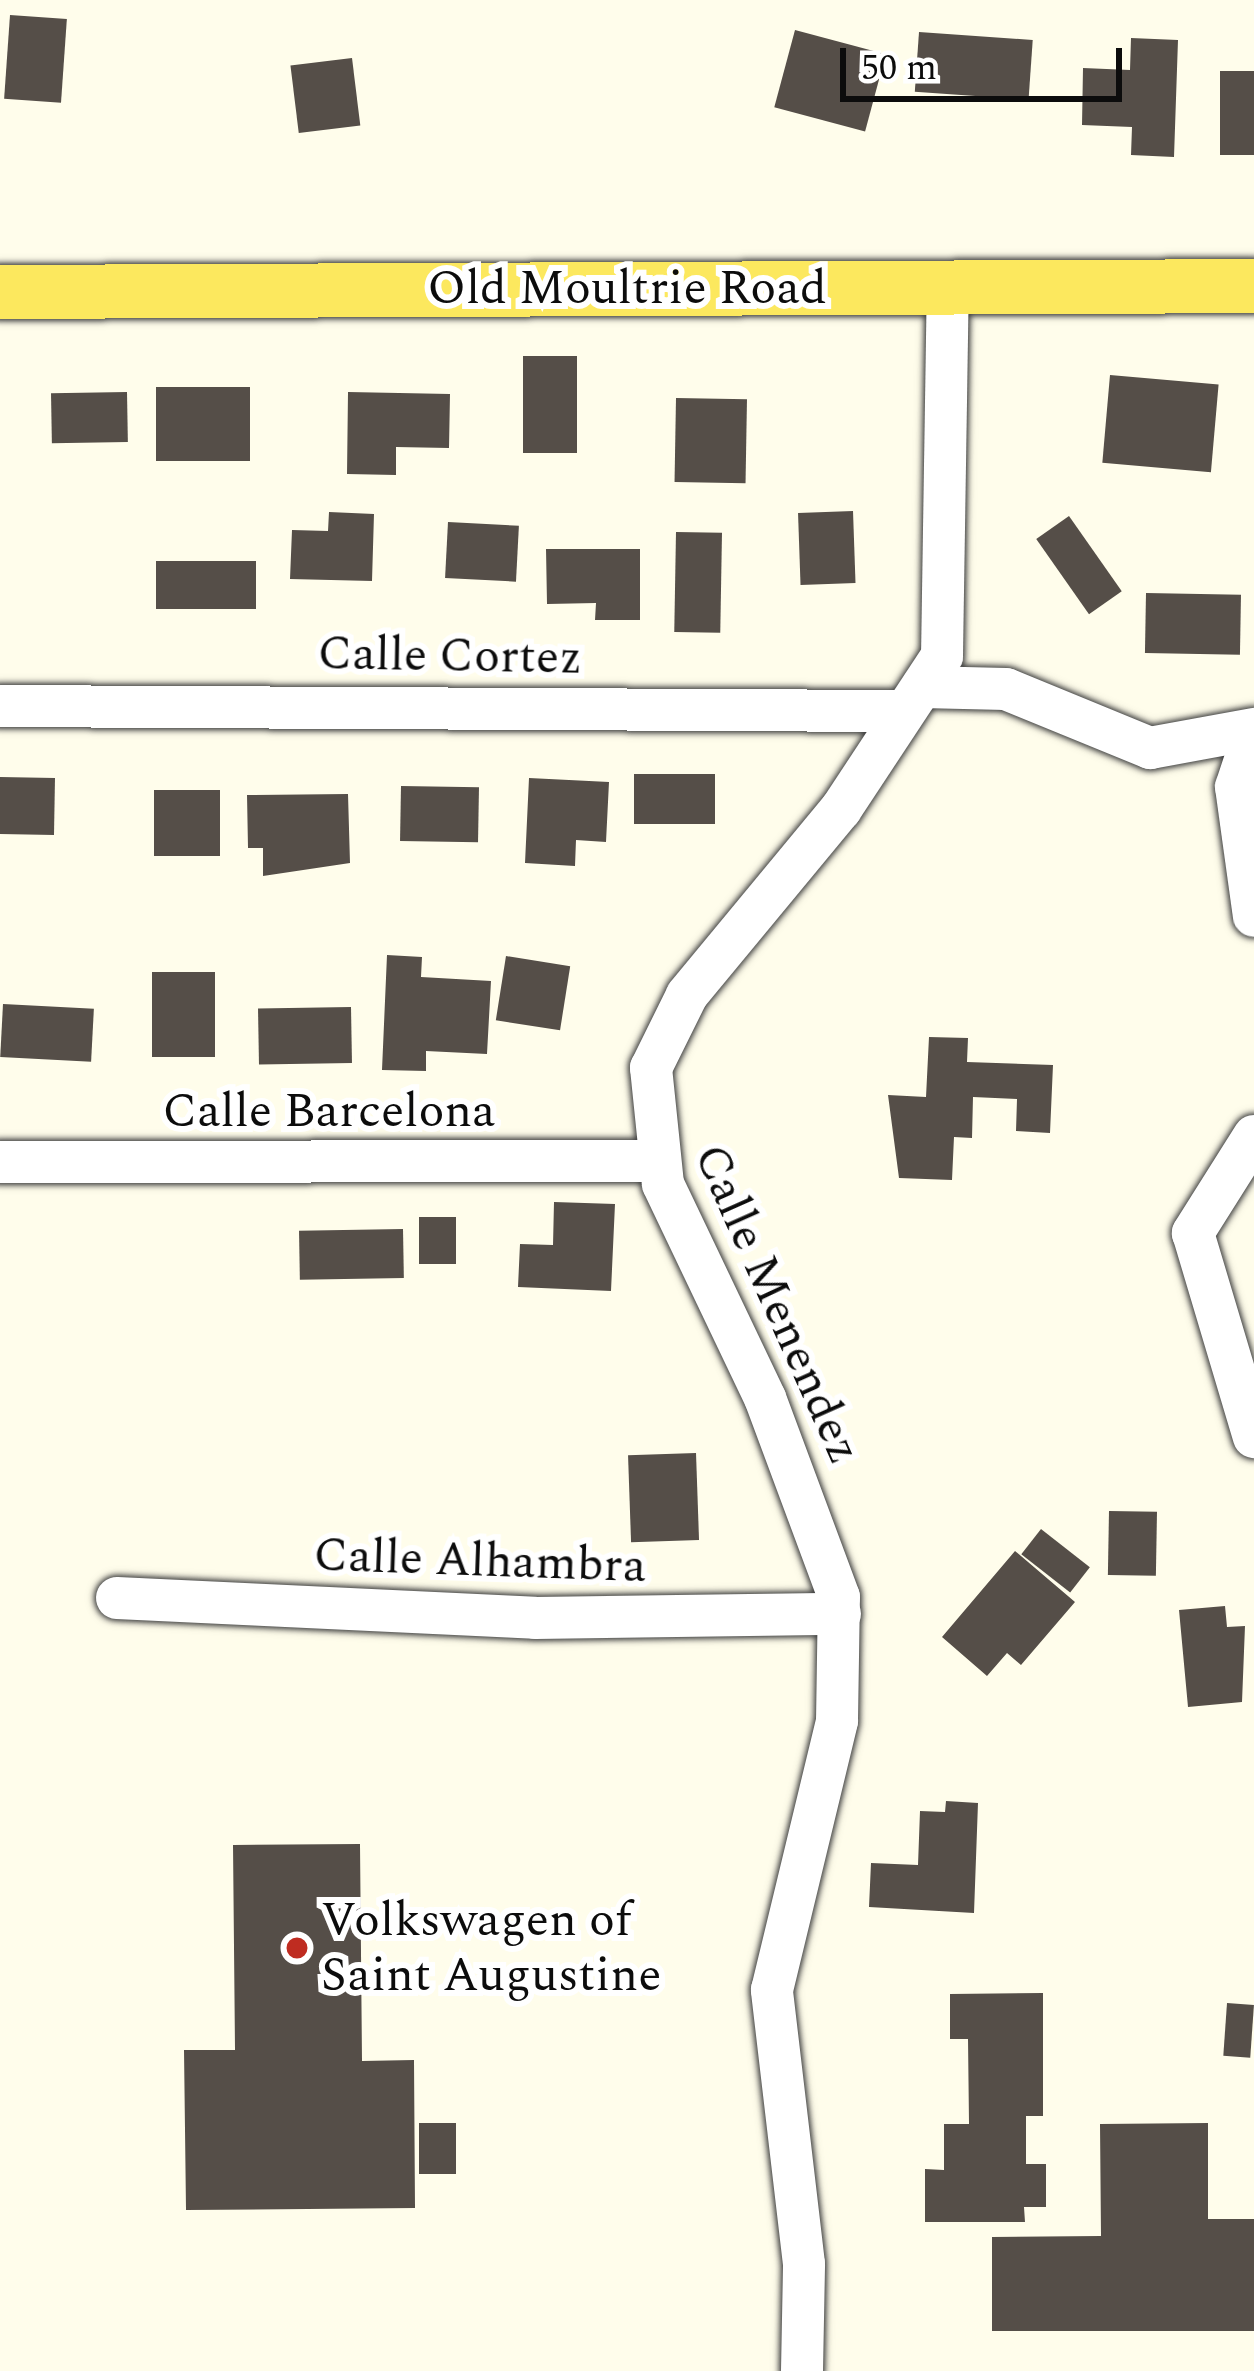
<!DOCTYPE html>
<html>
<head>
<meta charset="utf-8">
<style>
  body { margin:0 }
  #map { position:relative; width:1254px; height:2371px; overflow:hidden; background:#fffdeb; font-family:Spectral,serif }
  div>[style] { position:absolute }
  .building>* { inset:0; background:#554e48; transform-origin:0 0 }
  .roads { filter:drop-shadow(0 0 3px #3f3f3f) drop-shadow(0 0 3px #3f3f3f) }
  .minor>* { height:42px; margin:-21px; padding:0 21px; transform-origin:21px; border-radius:21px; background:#fff }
  .major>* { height:54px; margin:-27px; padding:0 27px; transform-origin:27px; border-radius:27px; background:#fce85e }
  .dots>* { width:33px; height:33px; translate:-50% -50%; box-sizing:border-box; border:6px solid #fff; border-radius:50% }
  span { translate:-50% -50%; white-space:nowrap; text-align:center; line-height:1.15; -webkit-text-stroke:12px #fff; paint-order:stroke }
  .street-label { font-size:48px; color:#0c0c0c }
  .poi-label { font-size:48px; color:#0c0c0c }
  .left { translate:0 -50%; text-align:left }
  .scale { position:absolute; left:840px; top:48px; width:282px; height:54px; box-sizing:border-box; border:6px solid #0c0c0c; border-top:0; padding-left:15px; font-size:36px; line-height:42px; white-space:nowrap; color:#0c0c0c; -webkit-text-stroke:9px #fff; paint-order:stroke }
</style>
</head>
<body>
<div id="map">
  <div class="building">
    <div style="left:10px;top:15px;width:57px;height:84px;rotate:4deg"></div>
    <div style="left:795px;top:30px;width:94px;height:80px;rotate:15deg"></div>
    <div style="left:919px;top:32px;width:114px;height:60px;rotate:4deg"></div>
    <div style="clip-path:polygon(1131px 38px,1178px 40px,1174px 157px,1131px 155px,1132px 127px,1082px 125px,1083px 68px,1130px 70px)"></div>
    <div style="left:352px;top:58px;width:68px;height:62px;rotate:83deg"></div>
    <div style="left:1254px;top:71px;width:84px;height:34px;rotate:90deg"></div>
    <div style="left:523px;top:356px;width:54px;height:97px"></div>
    <div style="left:1110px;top:375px;width:109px;height:88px;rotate:5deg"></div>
    <div style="left:156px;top:387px;width:94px;height:74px"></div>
    <div style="left:127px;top:392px;width:50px;height:76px;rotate:89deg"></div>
    <div style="clip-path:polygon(348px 392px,450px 394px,449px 448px,396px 447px,396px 475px,347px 474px)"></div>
    <div style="left:676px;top:398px;width:71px;height:84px;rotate:1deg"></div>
    <div style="left:853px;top:511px;width:72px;height:55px;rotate:88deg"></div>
    <div style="clip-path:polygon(329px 512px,374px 514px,372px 581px,290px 579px,292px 530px,328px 531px)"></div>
    <div style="left:1069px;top:516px;width:92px;height:40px;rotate:55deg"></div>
    <div style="left:448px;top:522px;width:71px;height:56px;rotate:3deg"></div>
    <div style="left:676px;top:532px;width:46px;height:100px;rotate:1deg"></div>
    <div style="clip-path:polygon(546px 549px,640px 549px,640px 620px,595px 620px,596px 603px,547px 604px)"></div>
    <div style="left:256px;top:561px;width:48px;height:100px;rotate:90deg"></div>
    <div style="left:1146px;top:593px;width:95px;height:60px;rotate:1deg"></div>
    <div style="left:634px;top:774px;width:81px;height:50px"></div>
    <div style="left:0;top:777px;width:55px;height:57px;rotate:1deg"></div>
    <div style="clip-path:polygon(529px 778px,609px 782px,606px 842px,576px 840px,575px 866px,525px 863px)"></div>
    <div style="left:401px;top:786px;width:78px;height:55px;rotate:1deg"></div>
    <div style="left:154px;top:790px;width:66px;height:66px"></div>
    <div style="clip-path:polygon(348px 794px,350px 863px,263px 876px,263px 848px,248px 848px,247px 795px)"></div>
    <div style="clip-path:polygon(387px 955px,422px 957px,421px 977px,491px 981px,487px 1054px,426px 1051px,426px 1071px,382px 1070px)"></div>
    <div style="left:506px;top:956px;width:65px;height:65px;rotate:9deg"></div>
    <div style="left:215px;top:972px;width:85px;height:63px;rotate:90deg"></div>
    <div style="left:3px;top:1004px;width:91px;height:53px;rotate:3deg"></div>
    <div style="left:351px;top:1007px;width:56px;height:93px;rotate:89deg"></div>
    <div style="clip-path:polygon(929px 1037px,968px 1038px,967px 1062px,1053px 1065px,1050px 1133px,1016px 1131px,1017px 1099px,973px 1097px,972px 1138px,954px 1137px,952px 1180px,899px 1178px,888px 1095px,926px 1097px)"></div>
    <div style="clip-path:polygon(554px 1202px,615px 1204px,611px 1291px,518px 1287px,520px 1244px,553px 1245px)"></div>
    <div style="left:419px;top:1217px;width:37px;height:47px"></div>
    <div style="left:403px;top:1229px;width:49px;height:104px;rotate:89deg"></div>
    <div style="left:696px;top:1453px;width:87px;height:68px;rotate:88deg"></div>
    <div style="left:1109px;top:1511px;width:48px;height:64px;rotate:1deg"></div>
    <div style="left:1041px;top:1529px;width:62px;height:32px;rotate:38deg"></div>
    <div style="clip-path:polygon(1015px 1551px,1075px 1602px,1021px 1665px,1007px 1653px,987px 1676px,942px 1637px)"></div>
    <div style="clip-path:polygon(1225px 1606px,1227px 1627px,1245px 1626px,1242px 1702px,1188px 1707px,1179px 1610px)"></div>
    <div style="clip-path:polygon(946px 1801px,978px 1803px,974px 1913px,869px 1907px,871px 1863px,918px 1865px,920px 1811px,945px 1812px)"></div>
    <div style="clip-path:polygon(360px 1844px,362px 2061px,414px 2060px,415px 2208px,186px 2210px,184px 2050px,235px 2050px,233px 1845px)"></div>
    <div style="clip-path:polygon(1043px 1993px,1043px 2116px,1026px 2116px,1026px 2164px,1046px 2164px,1046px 2207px,1024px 2207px,1025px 2222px,925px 2222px,925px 2169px,944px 2170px,944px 2124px,969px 2124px,968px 2039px,950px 2039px,950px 1994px)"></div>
    <div style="left:1227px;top:2003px;width:27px;height:53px;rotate:4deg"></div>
    <div style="left:419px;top:2123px;width:37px;height:51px"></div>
    <div style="clip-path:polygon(1208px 2123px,1208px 2219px,1254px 2219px,1254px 2331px,992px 2331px,992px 2237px,1101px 2236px,1100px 2124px)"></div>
  </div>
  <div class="roads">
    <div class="minor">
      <div style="left:922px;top:687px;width:84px;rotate:1.4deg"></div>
      <div style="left:1006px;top:689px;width:156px;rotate:22.3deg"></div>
      <div style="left:1150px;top:748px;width:106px;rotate:-10.4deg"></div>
      <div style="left:0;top:706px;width:898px;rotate:0.32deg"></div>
      <div style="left:1254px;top:733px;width:57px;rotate:108.4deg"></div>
      <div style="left:1236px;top:787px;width:130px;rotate:82.1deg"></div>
      <div style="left:1254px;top:1136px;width:115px;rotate:122.2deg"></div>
      <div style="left:1193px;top:1233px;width:213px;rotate:73.4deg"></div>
      <div style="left:0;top:1162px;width:657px;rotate:-0.09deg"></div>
      <div style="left:117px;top:1598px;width:418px;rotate:2.7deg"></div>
      <div style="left:535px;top:1618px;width:305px;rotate:-0.8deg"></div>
      <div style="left:802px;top:2371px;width:107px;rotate:-88.9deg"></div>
      <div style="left:804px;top:2264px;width:276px;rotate:-96.7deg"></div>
      <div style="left:772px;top:1990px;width:277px;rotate:-76.4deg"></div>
      <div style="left:837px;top:1721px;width:124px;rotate:-89.1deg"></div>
      <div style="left:839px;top:1597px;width:212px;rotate:-110.4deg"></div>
      <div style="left:765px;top:1398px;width:237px;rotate:-115.5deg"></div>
      <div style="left:663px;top:1184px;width:117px;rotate:-95.9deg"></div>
      <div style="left:651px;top:1068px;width:81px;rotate:-63.7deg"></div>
      <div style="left:687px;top:995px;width:241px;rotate:-50.4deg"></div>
      <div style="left:841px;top:809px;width:183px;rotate:-56.6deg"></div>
      <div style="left:942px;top:656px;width:368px;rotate:-89.1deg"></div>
    </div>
    <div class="major">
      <div style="left:0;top:292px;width:1254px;rotate:-0.27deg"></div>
    </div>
  </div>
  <div class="dots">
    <div style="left:297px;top:1948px;background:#bf2c21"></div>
  </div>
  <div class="street-label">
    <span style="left:627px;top:289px">Old Moultrie Road</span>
    <span style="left:450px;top:656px;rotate:1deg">Calle Cortez</span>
    <span style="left:329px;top:1112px">Calle Barcelona</span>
    <span style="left:777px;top:1304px;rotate:66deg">Calle Menendez</span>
    <span style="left:480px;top:1561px;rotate:2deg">Calle Alhambra</span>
  </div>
  <div class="poi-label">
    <span class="left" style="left:321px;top:1948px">Volkswagen of<br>Saint Augustine</span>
  </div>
  <div class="scale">50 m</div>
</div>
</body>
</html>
